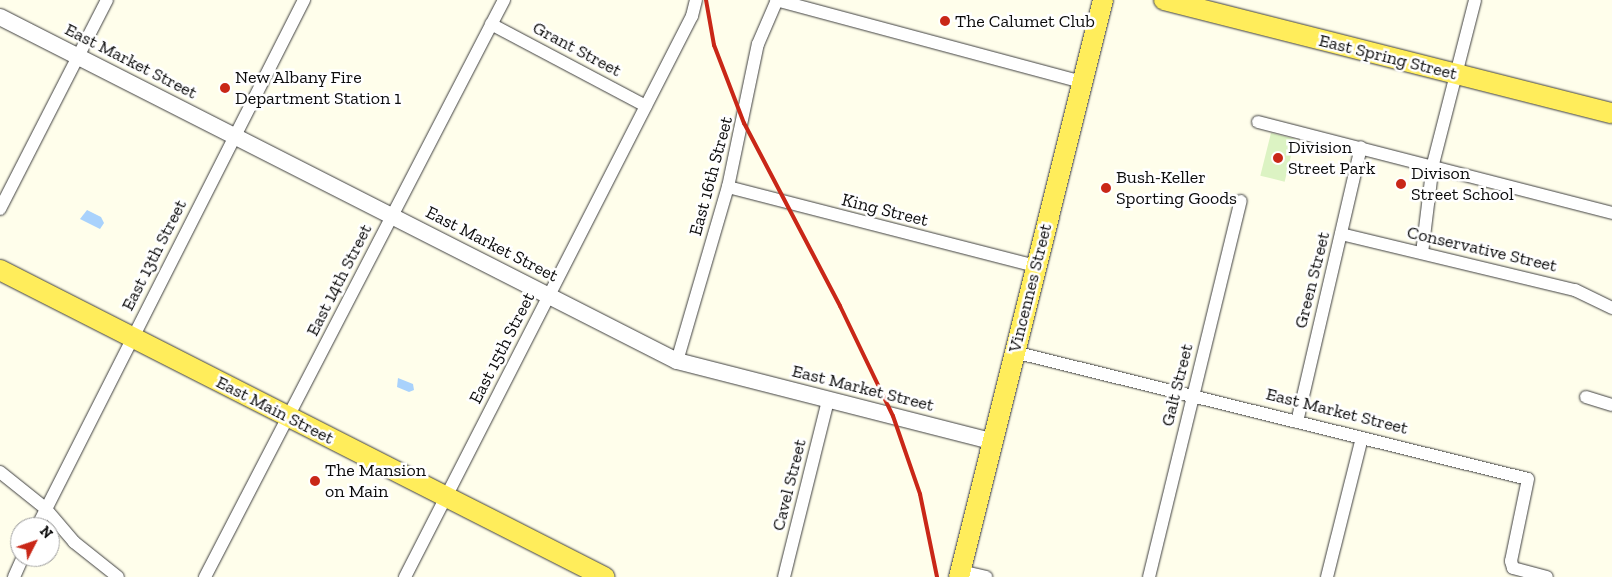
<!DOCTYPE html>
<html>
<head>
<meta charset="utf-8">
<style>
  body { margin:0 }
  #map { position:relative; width:1612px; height:577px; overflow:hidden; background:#fffeeb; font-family:"Zilla Slab",serif }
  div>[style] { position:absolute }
  .pitch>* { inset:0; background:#dcf3c3; transform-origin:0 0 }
  .water>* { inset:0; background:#a9d2fc }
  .roads { filter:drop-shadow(0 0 1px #3f3f3f) drop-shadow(0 0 1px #3f3f3f) }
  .minor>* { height:12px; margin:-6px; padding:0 6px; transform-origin:6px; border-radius:6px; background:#fff }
  .tertiary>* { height:16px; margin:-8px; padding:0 8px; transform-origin:8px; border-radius:8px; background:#fff }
  .primary>* { height:20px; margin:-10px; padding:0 10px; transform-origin:10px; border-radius:10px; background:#ffed5b }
  .rail>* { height:4px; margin:-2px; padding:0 2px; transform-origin:2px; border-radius:2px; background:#c92717 }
  .dots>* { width:14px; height:14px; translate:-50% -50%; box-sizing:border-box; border:2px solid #fff; border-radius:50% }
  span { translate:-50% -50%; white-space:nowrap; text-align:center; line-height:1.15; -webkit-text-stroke:5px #fff; paint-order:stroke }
  .poi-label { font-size:18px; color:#0c0c0c }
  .left { translate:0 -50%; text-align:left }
  .street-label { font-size:18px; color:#0c0c0c }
  .north { position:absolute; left:10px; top:517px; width:50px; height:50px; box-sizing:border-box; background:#fff; border:1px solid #9e9e9e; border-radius:50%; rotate:49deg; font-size:14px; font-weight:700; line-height:20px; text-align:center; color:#0c0c0c }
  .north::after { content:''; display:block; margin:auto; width:18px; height:22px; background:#c92717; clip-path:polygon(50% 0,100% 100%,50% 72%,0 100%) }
</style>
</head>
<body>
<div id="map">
  <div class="pitch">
    <div style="left:1271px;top:133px;width:25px;height:44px;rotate:14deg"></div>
  </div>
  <div class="water">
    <div style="clip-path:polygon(87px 210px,101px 217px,104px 223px,100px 229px,80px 219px)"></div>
    <div style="clip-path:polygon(398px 378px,413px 384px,414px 390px,409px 392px,397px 387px)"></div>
  </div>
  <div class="roads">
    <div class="minor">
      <div style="left:776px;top:0;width:317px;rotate:15deg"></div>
      <div style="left:491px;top:24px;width:175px;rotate:27.9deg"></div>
      <div style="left:1258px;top:122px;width:366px;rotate:14.4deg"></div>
      <div style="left:728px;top:187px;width:317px;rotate:14.4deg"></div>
      <div style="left:0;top:209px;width:235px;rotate:-62.9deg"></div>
      <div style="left:1341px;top:234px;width:241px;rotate:13.5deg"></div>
      <div style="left:1575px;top:290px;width:41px;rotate:25.9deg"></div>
      <div style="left:1422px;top:253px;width:90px;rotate:-83deg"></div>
      <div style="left:1433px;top:164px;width:169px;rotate:-75.6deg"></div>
      <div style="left:1014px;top:352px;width:529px;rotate:13.88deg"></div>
      <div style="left:1528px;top:479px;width:84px;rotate:101.7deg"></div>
      <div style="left:1511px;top:561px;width:7px;rotate:74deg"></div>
      <div style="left:1513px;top:568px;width:35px;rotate:15deg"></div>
      <div style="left:677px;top:361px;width:181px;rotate:-73.7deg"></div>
      <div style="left:728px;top:187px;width:146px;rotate:-78.2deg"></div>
      <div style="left:758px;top:44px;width:48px;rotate:-66.6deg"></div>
      <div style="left:1586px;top:397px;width:27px;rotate:17deg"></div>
      <div style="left:1297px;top:422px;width:282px;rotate:-76.9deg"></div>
      <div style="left:0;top:472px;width:58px;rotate:38.7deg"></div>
      <div style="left:45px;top:508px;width:45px;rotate:49.5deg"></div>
      <div style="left:74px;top:542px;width:56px;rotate:38.5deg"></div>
      <div style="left:37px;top:527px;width:591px;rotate:-63.13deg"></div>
      <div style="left:960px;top:571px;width:27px;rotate:13deg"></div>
      <div style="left:14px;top:577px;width:22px;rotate:-66deg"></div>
      <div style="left:205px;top:577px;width:650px;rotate:-62.61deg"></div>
      <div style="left:405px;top:577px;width:630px;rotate:-62.91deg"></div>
      <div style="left:692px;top:16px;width:16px;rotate:-76deg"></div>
      <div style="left:784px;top:577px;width:181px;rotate:-76deg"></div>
      <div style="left:1149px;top:577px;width:387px;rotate:-76.3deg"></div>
      <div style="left:1327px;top:577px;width:143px;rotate:-75.9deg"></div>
    </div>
    <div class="tertiary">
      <div style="left:0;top:17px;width:759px;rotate:26.94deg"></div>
      <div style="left:677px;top:361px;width:324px;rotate:14.3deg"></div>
    </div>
    <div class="primary">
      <div style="left:1164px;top:0;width:462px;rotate:14.2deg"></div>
      <div style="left:0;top:270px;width:678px;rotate:26.94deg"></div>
      <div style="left:959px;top:577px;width:595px;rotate:-75.99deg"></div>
    </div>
  </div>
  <div class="rail">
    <div style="left:706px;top:0;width:46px;rotate:79.9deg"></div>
    <div style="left:714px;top:45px;width:84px;rotate:69deg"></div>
    <div style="left:744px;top:123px;width:207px;rotate:62.3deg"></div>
    <div style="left:840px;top:306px;width:122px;rotate:64.3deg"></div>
    <div style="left:893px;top:416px;width:83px;rotate:70.9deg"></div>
    <div style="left:920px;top:494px;width:85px;rotate:78.4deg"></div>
  </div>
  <div class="dots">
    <div style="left:945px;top:21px;background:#c92717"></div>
    <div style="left:225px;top:88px;background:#c92717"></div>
    <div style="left:1278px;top:158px;background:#c92717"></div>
    <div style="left:1401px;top:184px;background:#c92717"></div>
    <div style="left:1106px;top:188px;background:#c92717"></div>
    <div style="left:315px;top:481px;background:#c92717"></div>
  </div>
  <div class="poi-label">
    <span class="left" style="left:955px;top:21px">The Calumet Club</span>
    <span class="left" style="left:235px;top:88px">New Albany Fire<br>Department Station 1</span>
    <span class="left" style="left:1288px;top:158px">Division<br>Street Park</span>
    <span class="left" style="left:1411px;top:184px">Divison<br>Street School</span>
    <span class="left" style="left:1116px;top:188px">Bush-Keller<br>Sporting Goods</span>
    <span class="left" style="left:325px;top:481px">The Mansion<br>on Main</span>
  </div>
  <div class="street-label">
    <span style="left:577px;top:49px;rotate:28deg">Grant Street</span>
    <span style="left:1388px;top:57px;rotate:14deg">East Spring Street</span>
    <span style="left:131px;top:61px;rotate:27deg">East Market Street</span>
    <span style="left:711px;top:176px;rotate:-75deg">East 16th Street</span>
    <span style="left:885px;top:210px;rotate:14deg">King Street</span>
    <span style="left:492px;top:244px;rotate:27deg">East Market Street</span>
    <span style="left:1482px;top:249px;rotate:13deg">Conservative Street</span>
    <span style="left:154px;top:255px;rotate:-63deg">East 13th Street</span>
    <span style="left:339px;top:280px;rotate:-63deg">East 14th Street</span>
    <span style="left:1312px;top:280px;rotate:-76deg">Green Street</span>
    <span style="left:1030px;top:288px;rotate:-76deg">Vincennes Street</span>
    <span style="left:502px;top:348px;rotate:-63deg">East 15th Street</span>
    <span style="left:1177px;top:385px;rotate:-76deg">Galt Street</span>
    <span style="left:863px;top:388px;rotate:14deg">East Market Street</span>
    <span style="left:275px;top:410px;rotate:27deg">East Main Street</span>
    <span style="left:1337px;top:411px;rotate:14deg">East Market Street</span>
    <span style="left:789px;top:485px;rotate:-76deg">Cavel Street</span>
  </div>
  <div class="north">N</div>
</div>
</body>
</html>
